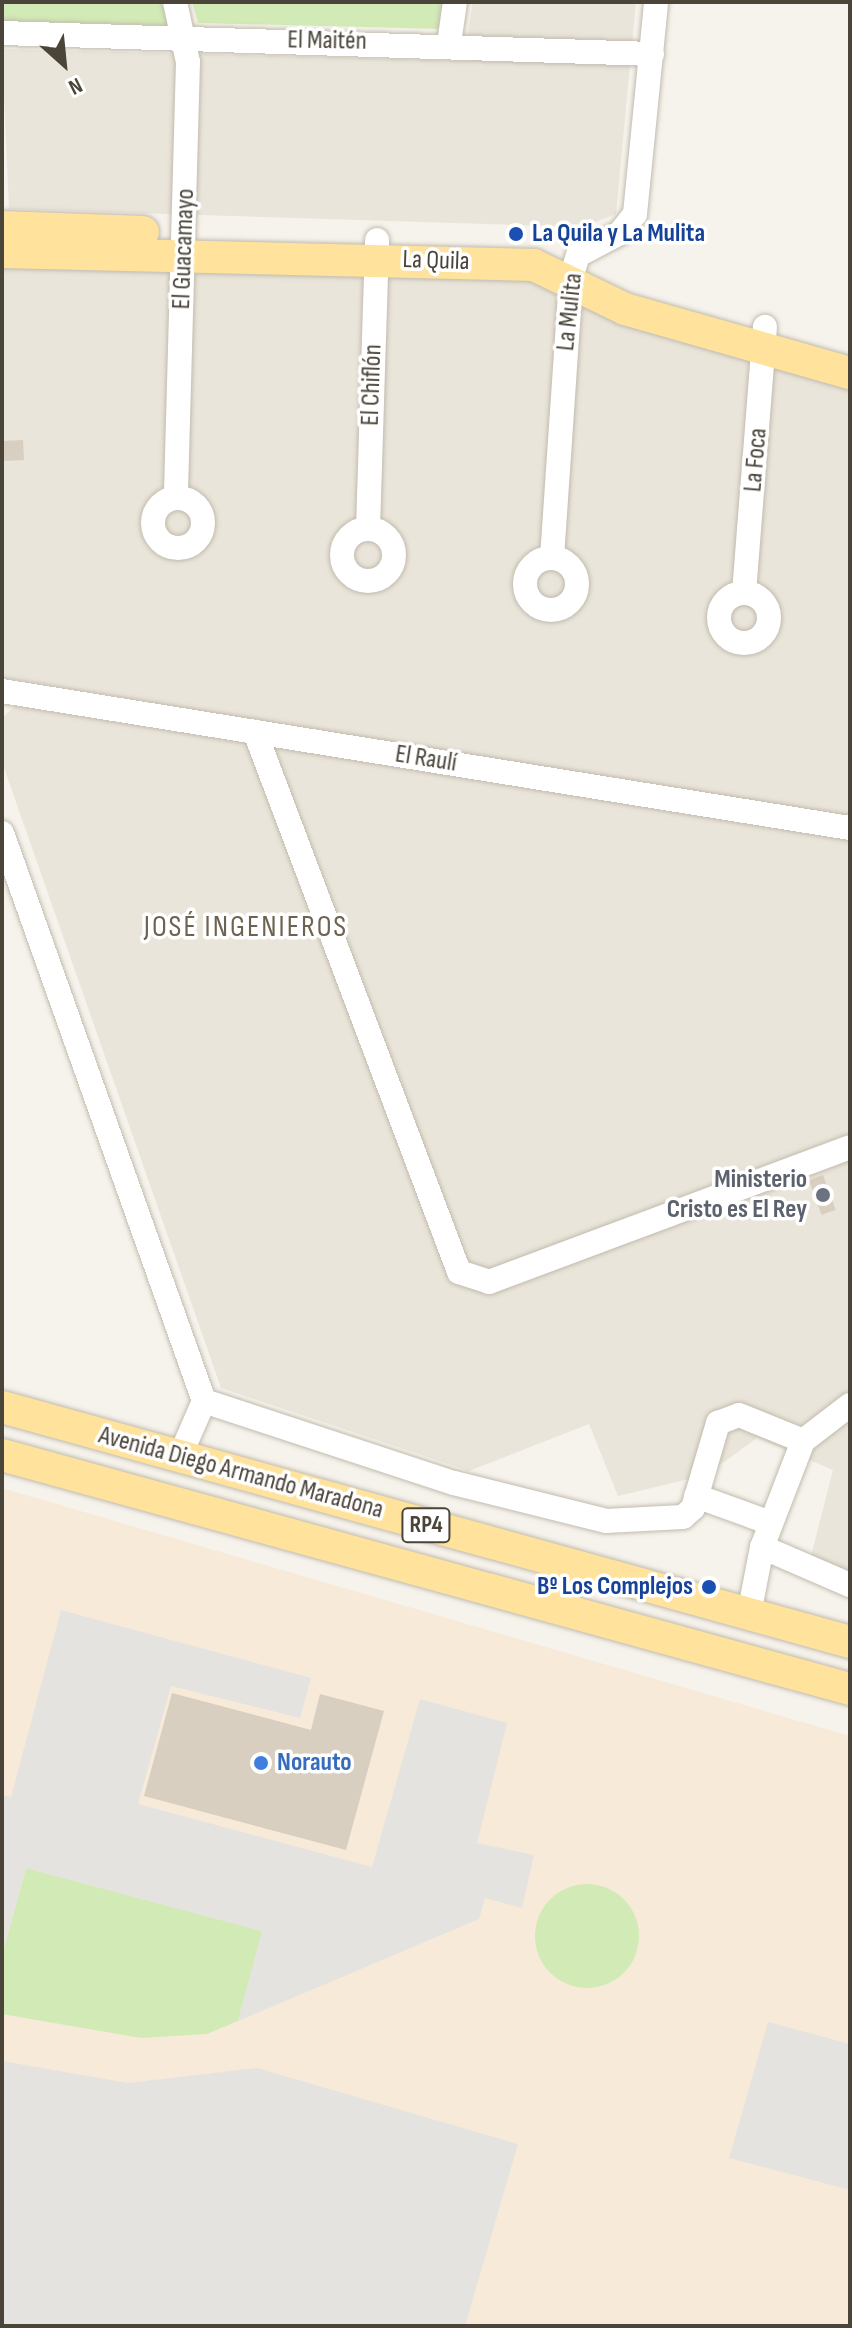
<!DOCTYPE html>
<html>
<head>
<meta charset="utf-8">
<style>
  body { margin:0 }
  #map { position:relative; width:852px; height:2328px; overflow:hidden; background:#f6f3ec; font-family:"Sofia Sans Condensed",sans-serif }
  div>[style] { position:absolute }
  .residential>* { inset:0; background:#eae5da }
  .commercial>* { inset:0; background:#f7ead8 }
  .green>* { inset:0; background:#d2eab5 }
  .round { border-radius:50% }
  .parking>* { inset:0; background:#e5e3e0 }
  .building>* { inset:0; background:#d8cfc1; transform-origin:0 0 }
  .roads { filter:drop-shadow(0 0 2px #c2bbae) drop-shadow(0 0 2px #c2bbae) }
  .minor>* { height:24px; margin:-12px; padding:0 12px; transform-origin:12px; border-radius:12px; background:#fff }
  .minor>.ring { margin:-12px; padding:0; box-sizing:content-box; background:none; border:24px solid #fff; border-radius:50% }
  .major>* { height:32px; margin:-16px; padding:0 16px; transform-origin:16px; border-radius:16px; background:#ffe39c }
  .dots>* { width:22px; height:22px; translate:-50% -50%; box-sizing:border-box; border:4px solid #fff; border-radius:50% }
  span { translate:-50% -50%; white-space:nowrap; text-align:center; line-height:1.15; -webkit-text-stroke:7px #fff; paint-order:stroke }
  .shield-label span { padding:2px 6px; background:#fff; border:2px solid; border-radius:6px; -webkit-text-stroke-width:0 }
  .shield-label { font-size:24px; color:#4b4439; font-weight:700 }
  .street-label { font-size:26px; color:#4b4439 }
  .transit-label { font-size:26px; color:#164399; font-weight:700 }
  .left { translate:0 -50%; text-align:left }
  .right { translate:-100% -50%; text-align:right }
  .worship-label { font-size:26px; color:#5b616d; font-weight:700 }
  .shop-label { font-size:26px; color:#366cbe; font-weight:700 }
  .quarter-label { font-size:30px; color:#6e6250; letter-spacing:2px }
  .frame { position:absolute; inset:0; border:4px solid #4b4439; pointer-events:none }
  .north { position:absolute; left:24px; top:24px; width:80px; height:80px; -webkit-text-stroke:6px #fff; paint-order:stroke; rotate:153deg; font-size:22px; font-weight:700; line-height:32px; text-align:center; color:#4b4439 }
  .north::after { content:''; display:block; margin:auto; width:28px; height:36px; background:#4b4439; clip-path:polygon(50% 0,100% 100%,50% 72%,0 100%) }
</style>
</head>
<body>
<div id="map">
  <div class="residential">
    <div style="clip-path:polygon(473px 2px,636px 2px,616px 214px,583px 227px,9px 209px,2px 49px,463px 61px)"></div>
    <div style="clip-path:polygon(2px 261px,530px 277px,850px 382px,850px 819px,4px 678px)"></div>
    <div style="clip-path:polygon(15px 706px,850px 836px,850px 1572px,811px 1556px,833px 1470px,757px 1438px,706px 1475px,618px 1496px,589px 1424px,469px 1471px,221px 1388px,2px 762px,2px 718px)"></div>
  </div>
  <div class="commercial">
    <div style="clip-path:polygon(2px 1488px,850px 1736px,850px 2326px,2px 2326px)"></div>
  </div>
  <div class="green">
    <div style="clip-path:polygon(2px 2px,161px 2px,171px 26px,2px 21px)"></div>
    <div style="clip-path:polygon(192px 2px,446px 2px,443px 29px,198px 23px)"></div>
    <div style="clip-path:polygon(26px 1868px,263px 1931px,238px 2021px,207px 2034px,141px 2038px,2px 2014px,2px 1955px)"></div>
    <div class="round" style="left:535px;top:1884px;width:104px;height:104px"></div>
  </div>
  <div class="parking">
    <div style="clip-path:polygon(61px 1610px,311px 1678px,300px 1718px,171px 1686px,138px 1804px,372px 1867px,420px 1699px,507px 1723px,477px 1843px,534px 1855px,522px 1908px,485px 1898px,479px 1919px,238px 2021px,262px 1931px,26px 1868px,2px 1955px,2px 1795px,11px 1797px)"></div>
    <div style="clip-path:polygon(768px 2022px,850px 2044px,850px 2190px,729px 2158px)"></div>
    <div style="clip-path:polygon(2px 2061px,128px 2083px,257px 2068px,518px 2144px,465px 2326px,2px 2326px)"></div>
  </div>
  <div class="building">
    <div style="left:23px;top:440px;width:20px;height:21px;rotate:87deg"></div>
    <div style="left:823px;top:1175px;width:37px;height:15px;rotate:70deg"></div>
    <div style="clip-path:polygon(172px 1693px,311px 1730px,320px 1694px,384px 1711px,346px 1850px,144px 1796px)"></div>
  </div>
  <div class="roads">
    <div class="minor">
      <div style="left:175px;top:2px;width:61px;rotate:77.8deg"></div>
      <div style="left:188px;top:62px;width:436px;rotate:91.6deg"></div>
      <div style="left:2px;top:33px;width:650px;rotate:1.85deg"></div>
      <div style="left:449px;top:44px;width:42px;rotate:-81.9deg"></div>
      <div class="ring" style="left:153px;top:498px;width:26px;height:26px"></div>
      <div style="left:368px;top:529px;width:289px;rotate:-88.2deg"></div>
      <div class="ring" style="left:342px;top:529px;width:28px;height:28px"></div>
      <div style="left:552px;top:558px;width:281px;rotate:-86.1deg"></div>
      <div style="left:571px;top:278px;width:24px;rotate:-73deg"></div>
      <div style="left:578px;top:255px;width:47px;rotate:-27.6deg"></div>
      <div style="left:620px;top:233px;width:24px;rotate:-52deg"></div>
      <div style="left:635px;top:214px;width:213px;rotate:-84.3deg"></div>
      <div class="ring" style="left:525px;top:558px;width:28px;height:28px"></div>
      <div style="left:744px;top:593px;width:267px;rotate:-85.5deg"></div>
      <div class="ring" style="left:719px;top:593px;width:26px;height:26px"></div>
      <div style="left:2px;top:691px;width:859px;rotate:9.18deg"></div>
      <div style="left:255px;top:732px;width:577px;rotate:69.3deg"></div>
      <div style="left:459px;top:1272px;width:32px;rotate:18deg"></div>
      <div style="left:489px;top:1282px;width:385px;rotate:-20.5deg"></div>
      <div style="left:2px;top:833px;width:603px;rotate:70.42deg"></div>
      <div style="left:204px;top:1401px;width:263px;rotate:18.2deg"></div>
      <div style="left:454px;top:1483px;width:157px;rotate:14deg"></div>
      <div style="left:606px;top:1521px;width:77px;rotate:-3deg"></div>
      <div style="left:683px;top:1517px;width:13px;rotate:-42deg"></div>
      <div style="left:693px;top:1508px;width:89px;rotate:-73.6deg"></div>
      <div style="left:718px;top:1423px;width:22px;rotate:-21deg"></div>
      <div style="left:739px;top:1415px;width:69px;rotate:22.1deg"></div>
      <div style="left:803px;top:1441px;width:114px;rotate:111.1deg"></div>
      <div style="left:762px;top:1547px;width:96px;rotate:23.4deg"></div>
      <div style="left:803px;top:1441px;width:59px;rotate:-37.5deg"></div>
      <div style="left:180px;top:1456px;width:60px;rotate:-66.4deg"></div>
      <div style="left:696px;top:1496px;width:77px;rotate:19.9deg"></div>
      <div style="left:749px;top:1614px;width:68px;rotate:-79deg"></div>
    </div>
    <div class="major">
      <div style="left:2px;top:227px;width:141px;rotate:2deg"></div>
      <div style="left:2px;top:252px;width:532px;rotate:1.4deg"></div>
      <div style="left:534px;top:265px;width:101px;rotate:25.8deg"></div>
      <div style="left:625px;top:309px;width:234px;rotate:15.9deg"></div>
      <div style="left:2px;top:1407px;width:880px;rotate:15.49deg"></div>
      <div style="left:2px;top:1455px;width:880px;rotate:15.43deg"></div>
    </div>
  </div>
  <div class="dots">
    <div style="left:516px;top:234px;background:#1a4fb4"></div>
    <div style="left:823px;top:1195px;background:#6b7280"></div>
    <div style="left:709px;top:1587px;background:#1a4fb4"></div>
    <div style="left:261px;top:1763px;background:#3f7fe0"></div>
  </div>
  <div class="shield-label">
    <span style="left:426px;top:1525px">RP4</span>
  </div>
  <div class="street-label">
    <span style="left:327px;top:41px;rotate:1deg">El Maitén</span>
    <span style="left:184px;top:249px;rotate:-88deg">El Guacamayo</span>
    <span style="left:436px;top:261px;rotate:2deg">La Quila</span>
    <span style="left:570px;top:312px;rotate:-84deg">La Mulita</span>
    <span style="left:372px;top:385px;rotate:-88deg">El Chiflón</span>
    <span style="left:756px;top:460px;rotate:-85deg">La Foca</span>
    <span style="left:426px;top:759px;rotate:9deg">El Raulí</span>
    <span style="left:241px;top:1473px;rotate:15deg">Avenida Diego Armando Maradona</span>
  </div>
  <div class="transit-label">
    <span class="left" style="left:532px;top:234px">La Quila y La Mulita</span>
    <span class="right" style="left:693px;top:1587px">Bº Los Complejos</span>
  </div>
  <div class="worship-label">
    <span class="right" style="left:807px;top:1195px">Ministerio<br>Cristo es El Rey</span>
  </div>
  <div class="shop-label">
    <span class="left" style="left:277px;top:1763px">Norauto</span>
  </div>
  <div class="quarter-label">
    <span style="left:246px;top:927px">JOSÉ INGENIEROS</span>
  </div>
  <div class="frame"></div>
  <div class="north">N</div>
</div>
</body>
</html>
